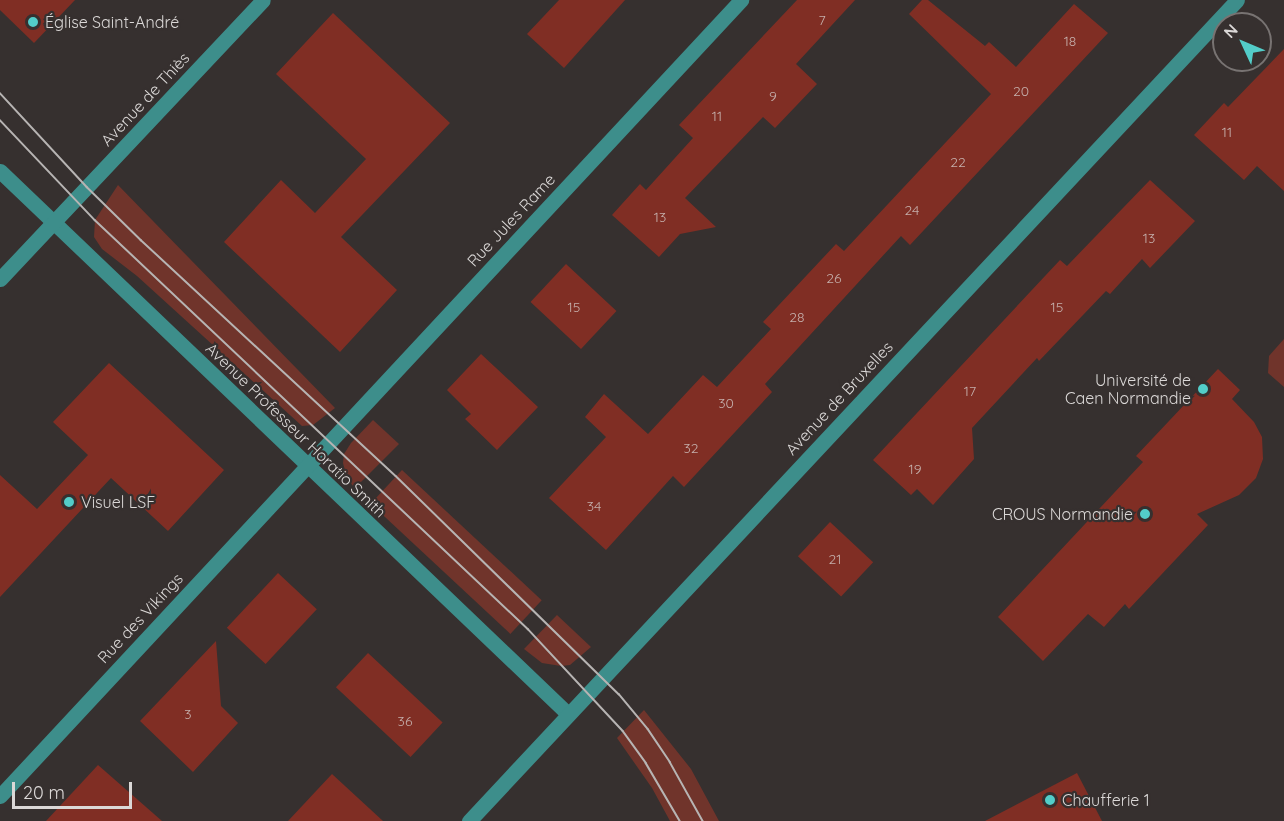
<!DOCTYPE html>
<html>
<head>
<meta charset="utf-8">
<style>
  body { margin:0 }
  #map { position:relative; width:1284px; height:821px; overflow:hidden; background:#36302f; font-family:Quicksand,sans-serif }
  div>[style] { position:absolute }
  .green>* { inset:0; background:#70342b; transform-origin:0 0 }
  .building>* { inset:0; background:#802e24; transform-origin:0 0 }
  .minor>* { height:15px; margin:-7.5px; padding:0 7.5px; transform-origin:7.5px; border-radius:7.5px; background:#3d8e8b }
  .tram>* { height:1.5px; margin:-0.75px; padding:0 0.75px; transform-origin:0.75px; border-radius:0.75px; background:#b7b4b3 }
  .dots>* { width:16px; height:16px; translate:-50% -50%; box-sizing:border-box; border:3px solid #36302f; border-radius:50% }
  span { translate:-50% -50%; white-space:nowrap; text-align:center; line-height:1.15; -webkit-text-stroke:4.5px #36302f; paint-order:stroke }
  .number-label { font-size:14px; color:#c4aeaa }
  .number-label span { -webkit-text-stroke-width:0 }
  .poi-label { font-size:16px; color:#dbd8d7 }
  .left { translate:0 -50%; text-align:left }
  .right { translate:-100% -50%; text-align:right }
  .street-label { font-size:16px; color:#dbd8d7 }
  .north { position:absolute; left:1212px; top:12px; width:60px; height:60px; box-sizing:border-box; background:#36302f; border:2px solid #787372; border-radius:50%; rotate:314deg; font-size:16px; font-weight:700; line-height:24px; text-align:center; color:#dbd8d7 }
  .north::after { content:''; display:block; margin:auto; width:21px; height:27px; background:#53cdc9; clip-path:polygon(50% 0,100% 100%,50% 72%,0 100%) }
  .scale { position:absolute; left:12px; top:782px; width:120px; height:27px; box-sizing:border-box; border:3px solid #dbd8d7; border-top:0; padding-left:8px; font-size:18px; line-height:21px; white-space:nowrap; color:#dbd8d7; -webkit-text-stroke:4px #36302f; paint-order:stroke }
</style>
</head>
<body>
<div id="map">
  <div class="green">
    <div style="clip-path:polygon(118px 185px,335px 408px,313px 425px,302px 426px,137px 276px,102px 249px,94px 237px,95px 220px)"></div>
    <div style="clip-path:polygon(1284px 339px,1284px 387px,1268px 373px,1269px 356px)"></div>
    <div style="clip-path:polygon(373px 420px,399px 444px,355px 488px,347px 479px,343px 463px,344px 454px,351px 443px)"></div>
    <div style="left:402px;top:470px;width:191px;height:46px;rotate:43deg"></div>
    <div style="clip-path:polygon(557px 615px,591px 647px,570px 665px,561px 666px,542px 663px,524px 649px)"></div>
    <div style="clip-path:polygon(644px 710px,691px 769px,719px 821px,670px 821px,652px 788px,617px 738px)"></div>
  </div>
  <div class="building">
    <div style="clip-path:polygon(0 0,75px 0,34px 43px,0 10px)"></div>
    <div style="clip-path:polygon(559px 0,625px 0,564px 68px,527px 34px)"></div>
    <div style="clip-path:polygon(797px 0,855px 0,796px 64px,817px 84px,775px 128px,763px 117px,685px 198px,716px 227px,680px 234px,659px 257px,612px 215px,640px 184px,646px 190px,693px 138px,679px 125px)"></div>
    <div style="clip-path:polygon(922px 0,928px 0,985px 46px,989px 42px,1016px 67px,1074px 4px,1108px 33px,910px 245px,901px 236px,765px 384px,772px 392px,684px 487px,673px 476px,606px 550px,549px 498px,606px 437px,585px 417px,604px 394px,648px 434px,703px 375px,717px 387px,771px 329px,763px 322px,836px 244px,844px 251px,991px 94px,909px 14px)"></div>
    <div style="clip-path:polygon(333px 13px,450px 123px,341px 237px,397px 290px,340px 352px,224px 242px,281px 180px,315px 213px,366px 159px,276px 74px)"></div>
    <div style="clip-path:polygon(1284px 49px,1284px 191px,1257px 166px,1244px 180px,1194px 135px,1224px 103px,1228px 107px)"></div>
    <div style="clip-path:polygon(1150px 180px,1195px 221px,1150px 268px,1142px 259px,1110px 294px,1106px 291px,1039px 361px,1037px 358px,972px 428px,974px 459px,933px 505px,917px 489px,911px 495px,873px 460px,1060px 260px,1067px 266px)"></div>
    <div style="left:566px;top:264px;width:69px;height:52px;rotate:43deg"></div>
    <div style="clip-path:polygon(481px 354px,538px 407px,497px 450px,465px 419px,471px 414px,447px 390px)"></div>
    <div style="clip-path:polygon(109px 363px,224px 470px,168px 531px,111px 478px,0 597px,0 475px,37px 509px,88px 455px,53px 422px)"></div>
    <div style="clip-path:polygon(1218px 369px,1240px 390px,1232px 399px,1254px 422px,1262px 437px,1263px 459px,1256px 478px,1239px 495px,1197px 514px,1208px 525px,1129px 609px,1125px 604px,1104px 627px,1088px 614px,1043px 661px,998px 617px,1143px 462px,1136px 456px)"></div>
    <div style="left:830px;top:522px;width:59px;height:47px;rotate:43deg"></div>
    <div style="left:278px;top:573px;width:53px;height:75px;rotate:43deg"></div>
    <div style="clip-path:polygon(216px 641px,221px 706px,238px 723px,193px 772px,140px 721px)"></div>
    <div style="left:368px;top:653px;width:102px;height:47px;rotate:43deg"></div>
    <div style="clip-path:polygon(98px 765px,162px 821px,46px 821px)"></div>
    <div style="clip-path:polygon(1077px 773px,1102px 821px,985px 821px)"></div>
    <div style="clip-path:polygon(332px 774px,383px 821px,288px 821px)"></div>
  </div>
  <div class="minor">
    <div style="left:0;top:171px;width:786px;rotate:43.71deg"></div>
    <div style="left:0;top:279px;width:383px;rotate:-46.7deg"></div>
    <div style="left:0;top:796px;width:1088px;rotate:-47.05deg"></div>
    <div style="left:469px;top:821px;width:1124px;rotate:-46.91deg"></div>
  </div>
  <div class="tram">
    <div style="left:0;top:93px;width:128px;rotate:47.2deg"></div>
    <div style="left:87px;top:187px;width:76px;rotate:44.5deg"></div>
    <div style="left:141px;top:240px;width:347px;rotate:42.8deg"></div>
    <div style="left:396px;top:476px;width:312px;rotate:44.4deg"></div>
    <div style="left:619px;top:694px;width:45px;rotate:50.4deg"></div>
    <div style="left:648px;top:729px;width:40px;rotate:56deg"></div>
    <div style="left:670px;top:762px;width:68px;rotate:60.8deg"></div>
    <div style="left:0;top:120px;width:138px;rotate:46.5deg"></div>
    <div style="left:95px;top:220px;width:596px;rotate:43.37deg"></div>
    <div style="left:528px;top:629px;width:139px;rotate:47deg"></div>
    <div style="left:623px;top:731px;width:39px;rotate:54deg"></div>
    <div style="left:646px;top:763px;width:67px;rotate:59.6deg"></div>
  </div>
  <div class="dots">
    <div style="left:33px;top:22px;background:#53cdc9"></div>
    <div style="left:1203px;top:389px;background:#53cdc9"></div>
    <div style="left:69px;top:502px;background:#53cdc9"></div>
    <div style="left:1145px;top:514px;background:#53cdc9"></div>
    <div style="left:1050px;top:800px;background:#53cdc9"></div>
  </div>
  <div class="number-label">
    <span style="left:822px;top:20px">7</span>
    <span style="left:1070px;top:41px">18</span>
    <span style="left:1021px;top:91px">20</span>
    <span style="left:773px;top:96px">9</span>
    <span style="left:717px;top:116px">11</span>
    <span style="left:1227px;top:132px">11</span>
    <span style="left:958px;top:162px">22</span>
    <span style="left:912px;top:210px">24</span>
    <span style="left:660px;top:217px">13</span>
    <span style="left:1149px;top:238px">13</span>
    <span style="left:834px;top:278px">26</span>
    <span style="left:574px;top:307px">15</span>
    <span style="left:1057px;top:307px">15</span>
    <span style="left:797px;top:317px">28</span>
    <span style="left:970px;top:391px">17</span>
    <span style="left:726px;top:403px">30</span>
    <span style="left:691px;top:448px">32</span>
    <span style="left:915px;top:469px">19</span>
    <span style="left:594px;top:506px">34</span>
    <span style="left:835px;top:559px">21</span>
    <span style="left:188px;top:714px">3</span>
    <span style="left:405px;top:721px">36</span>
  </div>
  <div class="poi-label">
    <span class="left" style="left:45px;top:22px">Église Saint-André</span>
    <span class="right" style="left:1191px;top:389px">Université de<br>Caen Normandie</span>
    <span class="left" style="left:81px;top:502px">Visuel LSF</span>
    <span class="right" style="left:1133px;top:514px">CROUS Normandie</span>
    <span class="left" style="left:1062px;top:800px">Chaufferie 1</span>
  </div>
  <div class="street-label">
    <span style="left:145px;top:99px;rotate:-47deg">Avenue de Thiès</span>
    <span style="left:511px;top:220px;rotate:-47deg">Rue Jules Rame</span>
    <span style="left:839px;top:398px;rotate:-47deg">Avenue de Bruxelles</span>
    <span style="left:296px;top:430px;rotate:44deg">Avenue Professeur Horatio Smith</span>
    <span style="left:140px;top:618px;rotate:-47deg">Rue des Vikings</span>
  </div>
  <div class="north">N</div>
  <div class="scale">20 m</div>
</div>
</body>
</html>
